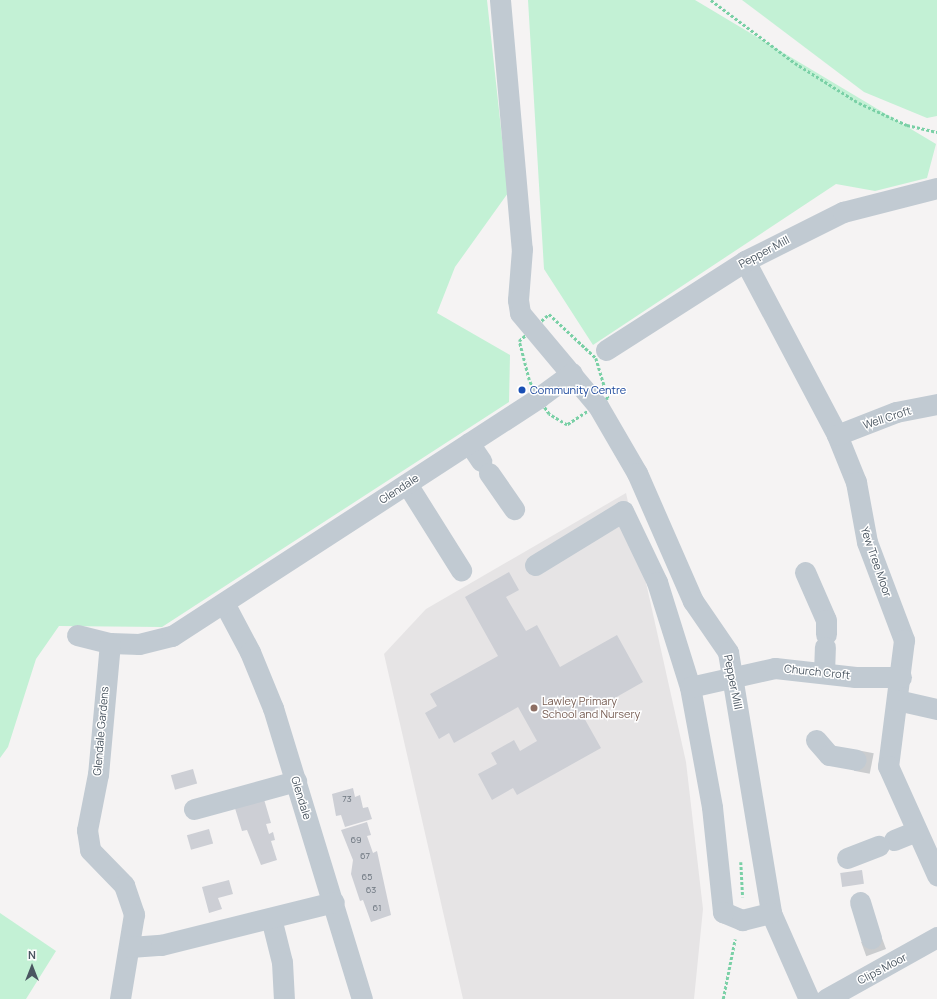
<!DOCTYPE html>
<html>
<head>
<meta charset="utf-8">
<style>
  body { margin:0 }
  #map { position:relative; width:937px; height:999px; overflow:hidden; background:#f5f3f3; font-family:Manrope,sans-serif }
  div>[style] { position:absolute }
  .education>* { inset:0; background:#e6e4e5 }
  .green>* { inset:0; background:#c3f1d5 }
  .building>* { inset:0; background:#cdcfd5; transform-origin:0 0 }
  .minor-tunnel>* { height:21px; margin-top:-10.5px; transform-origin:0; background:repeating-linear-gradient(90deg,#caccce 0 21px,transparent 0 31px) }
  .path>* { height:2.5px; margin-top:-1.25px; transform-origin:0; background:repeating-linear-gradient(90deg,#7ad0a6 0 3px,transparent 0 5px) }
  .minor>* { height:21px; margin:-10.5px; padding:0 10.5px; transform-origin:10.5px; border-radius:10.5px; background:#c1cad2 }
  .dots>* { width:11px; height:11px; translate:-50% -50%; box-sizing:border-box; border:2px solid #fff; border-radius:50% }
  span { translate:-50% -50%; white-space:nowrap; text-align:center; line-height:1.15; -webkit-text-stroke:3px #fff; paint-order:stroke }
  .number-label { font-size:9px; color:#6b747e }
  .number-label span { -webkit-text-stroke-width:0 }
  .street-label { font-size:11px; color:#4a5661 }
  .transit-label { font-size:11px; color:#164399 }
  .left { translate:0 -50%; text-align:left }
  .education-label { font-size:11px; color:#785e54 }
  .north { position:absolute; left:12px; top:947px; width:40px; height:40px; -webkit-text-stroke:3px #fff; paint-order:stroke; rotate:0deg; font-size:11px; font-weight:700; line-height:16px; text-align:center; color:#4a5661 }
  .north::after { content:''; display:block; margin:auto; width:14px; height:18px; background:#4a5661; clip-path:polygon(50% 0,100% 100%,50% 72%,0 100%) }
</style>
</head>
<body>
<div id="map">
  <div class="education">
    <div style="clip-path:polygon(626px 493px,686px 762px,703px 909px,694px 999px,463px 999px,384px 654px,426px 609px)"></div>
  </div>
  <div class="green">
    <div style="clip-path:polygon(0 0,487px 0,508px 193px,455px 267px,437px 313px,510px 355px,509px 402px,162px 627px,59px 626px,36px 659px,8px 747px,0 758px)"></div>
    <div style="clip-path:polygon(528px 0,695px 0,936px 144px,927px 178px,875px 191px,836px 184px,593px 345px,544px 269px)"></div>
    <div style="clip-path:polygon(742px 0,937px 0,937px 116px,927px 118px,864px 92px)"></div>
    <div style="clip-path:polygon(0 913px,56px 951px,26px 999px,0 999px)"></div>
  </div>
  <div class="building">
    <div style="clip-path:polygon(509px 572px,519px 590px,506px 597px,526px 631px,537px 625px,560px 667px,617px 635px,643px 682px,583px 716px,601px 748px,517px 795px,513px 788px,492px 800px,478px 774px,497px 764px,491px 753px,514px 740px,520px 751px,537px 741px,518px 707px,454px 743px,449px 733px,439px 739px,425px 713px,437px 706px,430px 694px,498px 656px,465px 597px)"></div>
    <div style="left:193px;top:769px;width:15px;height:23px;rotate:74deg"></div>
    <div style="clip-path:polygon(353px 788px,355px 797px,360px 795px,363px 808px,368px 807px,372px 819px,345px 827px,341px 815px,336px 816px,332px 794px)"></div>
    <div style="clip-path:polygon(263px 796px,271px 823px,266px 824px,269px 834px,273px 832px,275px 840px,271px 841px,277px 860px,261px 865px,247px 830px,242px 831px,234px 805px)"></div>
    <div style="clip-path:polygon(367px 822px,371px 835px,367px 836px,373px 853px,377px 851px,391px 915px,371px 922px,363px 900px,360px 901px,351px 874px,353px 860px,341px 830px)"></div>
    <div style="left:209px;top:829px;width:15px;height:23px;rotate:74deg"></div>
    <div style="left:862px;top:870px;width:14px;height:22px;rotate:82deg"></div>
    <div style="clip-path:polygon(229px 880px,233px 894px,218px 898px,222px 909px,209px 913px,202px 887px)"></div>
  </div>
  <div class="minor-tunnel">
    <div style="left:856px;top:760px;width:16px;rotate:11deg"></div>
    <div style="left:871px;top:938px;width:15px;rotate:70deg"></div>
  </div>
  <div class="path">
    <div style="left:711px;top:0;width:105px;rotate:36.9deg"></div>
    <div style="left:795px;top:63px;width:75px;rotate:32deg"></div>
    <div style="left:859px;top:103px;width:53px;rotate:24.6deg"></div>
    <div style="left:907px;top:125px;width:31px;rotate:13deg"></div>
    <div style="left:549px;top:314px;width:64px;rotate:43.1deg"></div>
    <div style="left:596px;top:358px;width:42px;rotate:73.3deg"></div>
    <div style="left:608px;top:398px;width:49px;rotate:146.6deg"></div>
    <div style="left:567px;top:425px;width:21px;rotate:-149deg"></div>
    <div style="left:549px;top:414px;width:19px;rotate:-125deg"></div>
    <div style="left:538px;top:398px;width:20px;rotate:-117deg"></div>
    <div style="left:529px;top:380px;width:40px;rotate:-104.4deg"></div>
    <div style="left:519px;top:341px;width:40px;rotate:-42deg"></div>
    <div style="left:741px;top:862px;width:35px;rotate:87deg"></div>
    <div style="left:723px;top:999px;width:61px;rotate:-78.7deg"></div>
  </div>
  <div class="minor">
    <div style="left:500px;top:0;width:250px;rotate:85deg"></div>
    <div style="left:522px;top:249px;width:51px;rotate:94.5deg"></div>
    <div style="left:518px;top:300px;width:13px;rotate:81deg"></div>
    <div style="left:520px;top:313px;width:121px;rotate:50deg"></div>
    <div style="left:598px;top:406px;width:78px;rotate:59.8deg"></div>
    <div style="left:637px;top:473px;width:140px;rotate:66.4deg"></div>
    <div style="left:693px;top:601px;width:62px;rotate:55.5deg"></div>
    <div style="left:728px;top:652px;width:265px;rotate:80.6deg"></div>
    <div style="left:771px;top:913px;width:94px;rotate:66.2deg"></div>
    <div style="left:745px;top:261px;width:197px;rotate:62.1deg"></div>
    <div style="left:837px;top:435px;width:51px;rotate:68deg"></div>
    <div style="left:856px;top:482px;width:61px;rotate:79.6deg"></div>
    <div style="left:867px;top:542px;width:105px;rotate:69.3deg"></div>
    <div style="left:904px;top:640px;width:127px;rotate:97.2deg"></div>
    <div style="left:888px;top:766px;width:120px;rotate:65.8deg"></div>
    <div style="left:606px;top:350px;width:165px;rotate:-32.6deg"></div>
    <div style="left:745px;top:261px;width:110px;rotate:-26.6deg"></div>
    <div style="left:843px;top:212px;width:97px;rotate:-14.3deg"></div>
    <div style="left:837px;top:435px;width:63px;rotate:-21.3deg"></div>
    <div style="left:896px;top:412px;width:42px;rotate:-11deg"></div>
    <div style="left:469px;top:443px;width:22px;rotate:56deg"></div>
    <div style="left:489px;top:473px;width:44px;rotate:55.2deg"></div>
    <div style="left:407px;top:484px;width:102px;rotate:57.9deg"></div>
    <div style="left:535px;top:565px;width:103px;rotate:-31.5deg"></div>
    <div style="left:623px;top:511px;width:79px;rotate:64.4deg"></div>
    <div style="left:657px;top:582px;width:110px;rotate:72.6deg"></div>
    <div style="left:690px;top:687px;width:122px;rotate:79.6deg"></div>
    <div style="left:712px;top:807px;width:106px;rotate:84deg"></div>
    <div style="left:723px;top:912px;width:21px;rotate:23deg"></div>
    <div style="left:742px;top:920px;width:30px;rotate:-14deg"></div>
    <div style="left:805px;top:572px;width:52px;rotate:66.4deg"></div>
    <div style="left:826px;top:620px;width:14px;rotate:90deg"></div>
    <div style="left:224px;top:603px;width:55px;rotate:62deg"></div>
    <div style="left:250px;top:652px;width:61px;rotate:67.7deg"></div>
    <div style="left:273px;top:708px;width:304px;rotate:73deg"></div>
    <div style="left:77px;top:635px;width:34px;rotate:14deg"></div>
    <div style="left:110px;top:643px;width:29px;rotate:2deg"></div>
    <div style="left:139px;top:644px;width:34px;rotate:-14deg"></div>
    <div style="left:172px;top:636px;width:437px;rotate:-33deg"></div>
    <div style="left:538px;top:398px;width:42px;rotate:-36.3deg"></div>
    <div style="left:110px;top:643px;width:132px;rotate:95.2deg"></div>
    <div style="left:98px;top:774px;width:57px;rotate:101.1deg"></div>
    <div style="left:87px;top:830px;width:20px;rotate:81deg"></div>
    <div style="left:90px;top:850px;width:49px;rotate:45.8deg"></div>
    <div style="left:124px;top:885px;width:31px;rotate:71deg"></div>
    <div style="left:134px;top:914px;width:86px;rotate:99.4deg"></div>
    <div style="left:824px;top:673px;width:26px;rotate:-88deg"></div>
    <div style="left:690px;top:687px;width:87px;rotate:-12.6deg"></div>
    <div style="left:775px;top:668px;width:81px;rotate:6.4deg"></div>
    <div style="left:855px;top:677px;width:46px"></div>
    <div style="left:897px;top:700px;width:41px;rotate:12.7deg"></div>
    <div style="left:816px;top:740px;width:20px;rotate:49deg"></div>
    <div style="left:829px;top:755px;width:27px;rotate:10deg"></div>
    <div style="left:194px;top:809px;width:106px;rotate:-15.4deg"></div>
    <div style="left:894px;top:840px;width:24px;rotate:-22deg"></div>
    <div style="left:847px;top:858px;width:34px;rotate:-21deg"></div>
    <div style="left:860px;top:902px;width:38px;rotate:73deg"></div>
    <div style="left:271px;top:918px;width:45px;rotate:76deg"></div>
    <div style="left:282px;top:962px;width:37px;rotate:87deg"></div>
    <div style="left:130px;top:947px;width:31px;rotate:-4deg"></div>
    <div style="left:161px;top:945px;width:178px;rotate:-14deg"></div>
    <div style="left:826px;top:999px;width:127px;rotate:-29.2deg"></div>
  </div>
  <div class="dots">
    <div style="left:522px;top:390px;background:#1a4fb4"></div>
    <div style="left:534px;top:708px;background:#8d6e63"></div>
  </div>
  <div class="number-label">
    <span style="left:347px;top:799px">73</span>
    <span style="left:356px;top:840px">69</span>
    <span style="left:365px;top:856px">67</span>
    <span style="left:367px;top:877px">65</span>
    <span style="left:371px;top:890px">63</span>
    <span style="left:377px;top:908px">61</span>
  </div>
  <div class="street-label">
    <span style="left:764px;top:252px;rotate:-28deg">Pepper Mill</span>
    <span style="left:887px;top:418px;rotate:-18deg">Well Croft</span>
    <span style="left:399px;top:489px;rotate:-33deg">Glendale</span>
    <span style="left:876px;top:562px;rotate:71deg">Yew Tree Moor</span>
    <span style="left:817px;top:672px;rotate:6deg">Church Croft</span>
    <span style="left:733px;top:682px;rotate:79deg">Pepper Mill</span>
    <span style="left:101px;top:731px;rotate:-85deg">Glendale Gardens</span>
    <span style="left:301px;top:798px;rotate:73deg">Glendale</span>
    <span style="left:882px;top:969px;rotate:-28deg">Clips Moor</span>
  </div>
  <div class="transit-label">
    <span class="left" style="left:530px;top:390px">Community Centre</span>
  </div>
  <div class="education-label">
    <span class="left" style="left:542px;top:708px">Lawley Primary<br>School and Nursery</span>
  </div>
  <div class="north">N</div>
</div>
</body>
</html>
